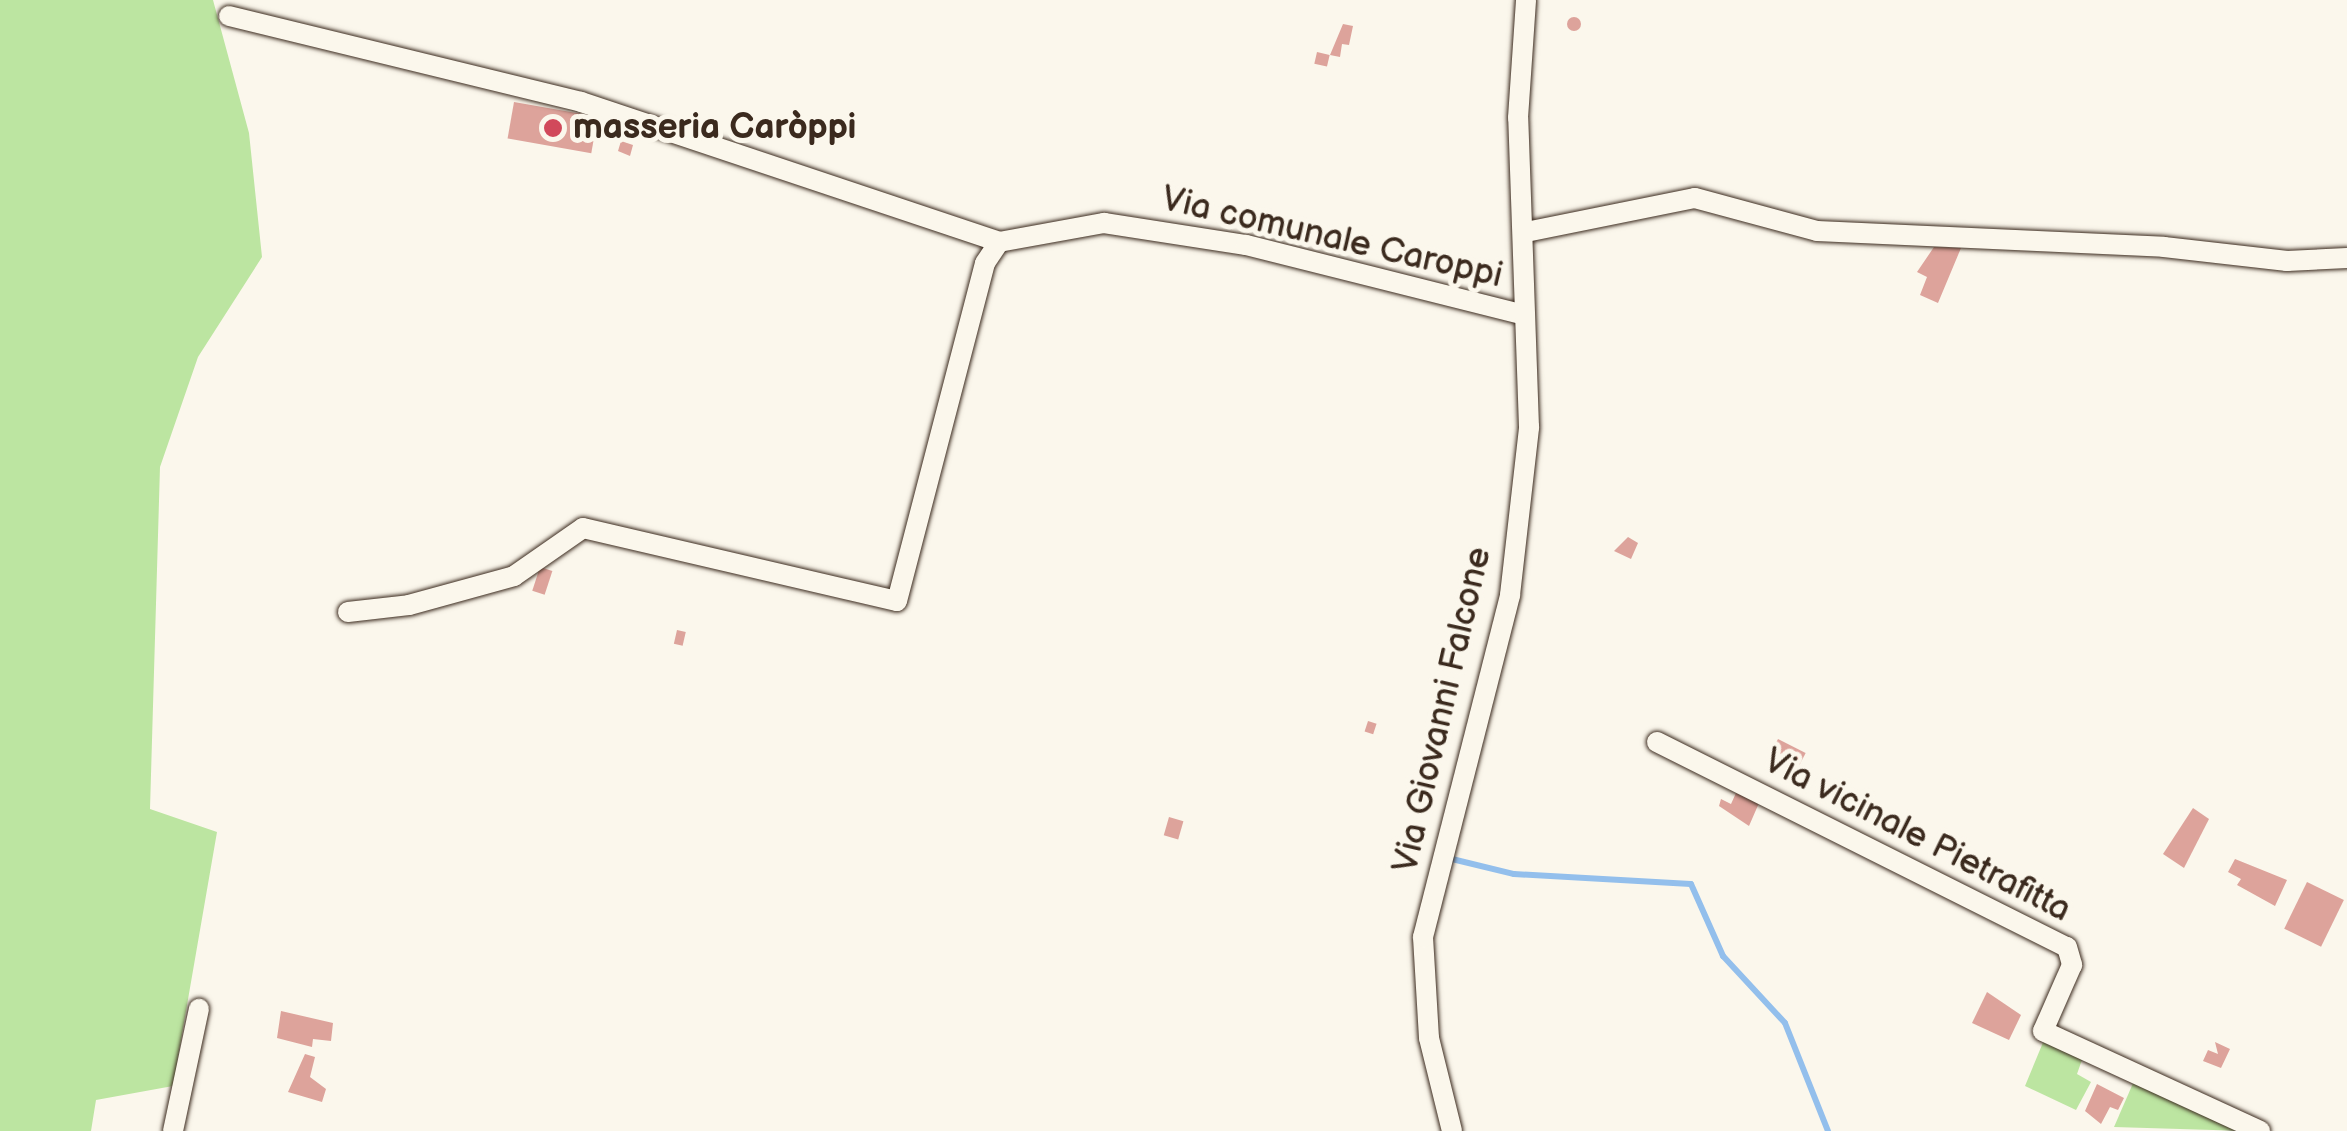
<!DOCTYPE html>
<html>
<head>
<meta charset="utf-8">
<style>
  body { margin:0 }
  #map { position:relative; width:2347px; height:1131px; overflow:hidden; background:#fbf7ec; font-family:"Balsamiq Sans",sans-serif }
  div>[style] { position:absolute }
  .green>* { inset:0; background:#bce5a1 }
  .stream>* { height:6px; margin:-3px; padding:0 3px; transform-origin:3px; border-radius:3px; background:#93bfec }
  .building>* { inset:0; background:#dda39b; transform-origin:0 0 }
  .round { border-radius:50% }
  .roads { filter:drop-shadow(0 0 2px #3b2a1e) drop-shadow(0 0 2px #3b2a1e) }
  .minor>* { height:20px; margin:-10px; padding:0 10px; transform-origin:10px; border-radius:10px; background:#fbf7ec }
  .dots>* { width:28px; height:28px; translate:-50% -50%; box-sizing:border-box; border:5px solid #fbf7ec; border-radius:50% }
  span { translate:-50% -50%; white-space:nowrap; text-align:center; line-height:1.15; -webkit-text-stroke:10px #fbf7ec; paint-order:stroke }
  .poi-label { font-size:35px; color:#3b2a1e; font-weight:700 }
  .left { translate:0 -50%; text-align:left }
  .street-label { font-size:35px; color:#3b2a1e }
</style>
</head>
<body>
<div id="map">
  <div class="green">
    <div style="clip-path:polygon(0 0,213px 0,249px 133px,262px 257px,198px 357px,160px 467px,150px 809px,217px 832px,173px 1086px,96px 1100px,91px 1131px,0 1131px)"></div>
    <div style="clip-path:polygon(2044px 1040px,2083px 1057px,2077px 1074px,2091px 1082px,2076px 1110px,2025px 1086px)"></div>
    <div style="clip-path:polygon(2134px 1081px,2246px 1131px,2114px 1127px)"></div>
  </div>
  <div class="stream">
    <div style="left:1452px;top:859px;width:64px;rotate:13.6deg"></div>
    <div style="left:1514px;top:874px;width:177px;rotate:3.2deg"></div>
    <div style="left:1691px;top:884px;width:79px;rotate:66deg"></div>
    <div style="left:1723px;top:956px;width:91px;rotate:47.2deg"></div>
    <div style="left:1785px;top:1023px;width:116px;rotate:68.3deg"></div>
  </div>
  <div class="building">
    <div class="round" style="left:1567px;top:17px;width:14px;height:14px"></div>
    <div style="clip-path:polygon(1343px 24px,1353px 26px,1349px 45px,1342px 44px,1340px 57px,1330px 55px)"></div>
    <div style="left:1317px;top:52px;width:13px;height:12px;rotate:13deg"></div>
    <div style="left:514px;top:102px;width:85px;height:37px;rotate:10deg"></div>
    <div style="clip-path:polygon(621px 141px,633px 145px,630px 156px,618px 151px)"></div>
    <div style="clip-path:polygon(1934px 247px,1961px 248px,1938px 303px,1920px 295px,1927px 277px,1917px 272px)"></div>
    <div style="clip-path:polygon(1628px 537px,1638px 543px,1631px 559px,1614px 551px)"></div>
    <div style="left:540px;top:567px;width:13px;height:25px;rotate:18deg"></div>
    <div style="left:677px;top:630px;width:9px;height:14px;rotate:13deg"></div>
    <div style="left:1368px;top:721px;width:9px;height:11px;rotate:18deg"></div>
    <div style="left:1778px;top:739px;width:31px;height:20px;rotate:27deg"></div>
    <div style="clip-path:polygon(1736px 793px,1759px 803px,1749px 826px,1719px 806px,1721px 799px,1731px 804px)"></div>
    <div style="clip-path:polygon(2193px 808px,2209px 819px,2184px 868px,2163px 854px)"></div>
    <div style="left:1169px;top:817px;width:15px;height:19px;rotate:16deg"></div>
    <div style="clip-path:polygon(2235px 859px,2287px 880px,2275px 906px,2237px 885px,2241px 879px,2228px 872px)"></div>
    <div style="left:2307px;top:882px;width:41px;height:52px;rotate:26deg"></div>
    <div style="clip-path:polygon(1987px 992px,2021px 1015px,2009px 1040px,1972px 1023px)"></div>
    <div style="clip-path:polygon(281px 1011px,333px 1023px,331px 1041px,313px 1039px,312px 1047px,277px 1038px)"></div>
    <div style="clip-path:polygon(2215px 1042px,2230px 1049px,2221px 1068px,2203px 1061px,2208px 1050px,2218px 1054px)"></div>
    <div style="clip-path:polygon(305px 1054px,315px 1057px,310px 1077px,326px 1089px,322px 1102px,288px 1092px)"></div>
    <div style="clip-path:polygon(2097px 1084px,2124px 1098px,2118px 1110px,2110px 1107px,2101px 1124px,2085px 1111px)"></div>
  </div>
  <div class="roads">
    <div class="minor">
      <div style="left:229px;top:16px;width:362px;rotate:13.7deg"></div>
      <div style="left:581px;top:102px;width:441px;rotate:18.5deg"></div>
      <div style="left:1526px;top:232px;width:172px;rotate:-11.4deg"></div>
      <div style="left:1695px;top:198px;width:126px;rotate:15.1deg"></div>
      <div style="left:1817px;top:231px;width:347px;rotate:2.6deg"></div>
      <div style="left:2164px;top:247px;width:124px;rotate:6.5deg"></div>
      <div style="left:2287px;top:261px;width:60px;rotate:-2.9deg"></div>
      <div style="left:348px;top:612px;width:61px;rotate:-6.5deg"></div>
      <div style="left:409px;top:605px;width:109px;rotate:-15.4deg"></div>
      <div style="left:514px;top:576px;width:84px;rotate:-34.8deg"></div>
      <div style="left:583px;top:528px;width:322px;rotate:13.1deg"></div>
      <div style="left:897px;top:601px;width:349px;rotate:-75.4deg"></div>
      <div style="left:985px;top:263px;width:25px;rotate:-56deg"></div>
      <div style="left:999px;top:242px;width:107px;rotate:-10.3deg"></div>
      <div style="left:1104px;top:223px;width:144px;rotate:8.8deg"></div>
      <div style="left:1246px;top:245px;width:287px;rotate:14.1deg"></div>
      <div style="left:1657px;top:742px;width:458px;rotate:26.6deg"></div>
      <div style="left:2067px;top:947px;width:19px;rotate:74deg"></div>
      <div style="left:2072px;top:965px;width:72px;rotate:113.7deg"></div>
      <div style="left:2043px;top:1031px;width:239px;rotate:24.7deg"></div>
      <div style="left:173px;top:1131px;width:125px;rotate:-78deg"></div>
      <div style="left:1452px;top:1131px;width:96px;rotate:-103.9deg"></div>
      <div style="left:1429px;top:1038px;width:101px;rotate:-93.4deg"></div>
      <div style="left:1423px;top:937px;width:353px;rotate:-75.7deg"></div>
      <div style="left:1510px;top:595px;width:169px;rotate:-83.5deg"></div>
      <div style="left:1529px;top:427px;width:309px;rotate:-92deg"></div>
      <div style="left:1518px;top:118px;width:118px;rotate:-86.1deg"></div>
    </div>
  </div>
  <div class="dots">
    <div style="left:553px;top:128px;background:#d1495b"></div>
  </div>
  <div class="poi-label">
    <span class="left" style="left:573px;top:128px">masseria Caròppi</span>
  </div>
  <div class="street-label">
    <span style="left:1332px;top:238px;rotate:13deg">Via comunale Caroppi</span>
    <span style="left:1443px;top:710px;rotate:-77deg">Via Giovanni Falcone</span>
    <span style="left:1917px;top:836px;rotate:27deg">Via vicinale Pietrafitta</span>
  </div>
</div>
</body>
</html>
